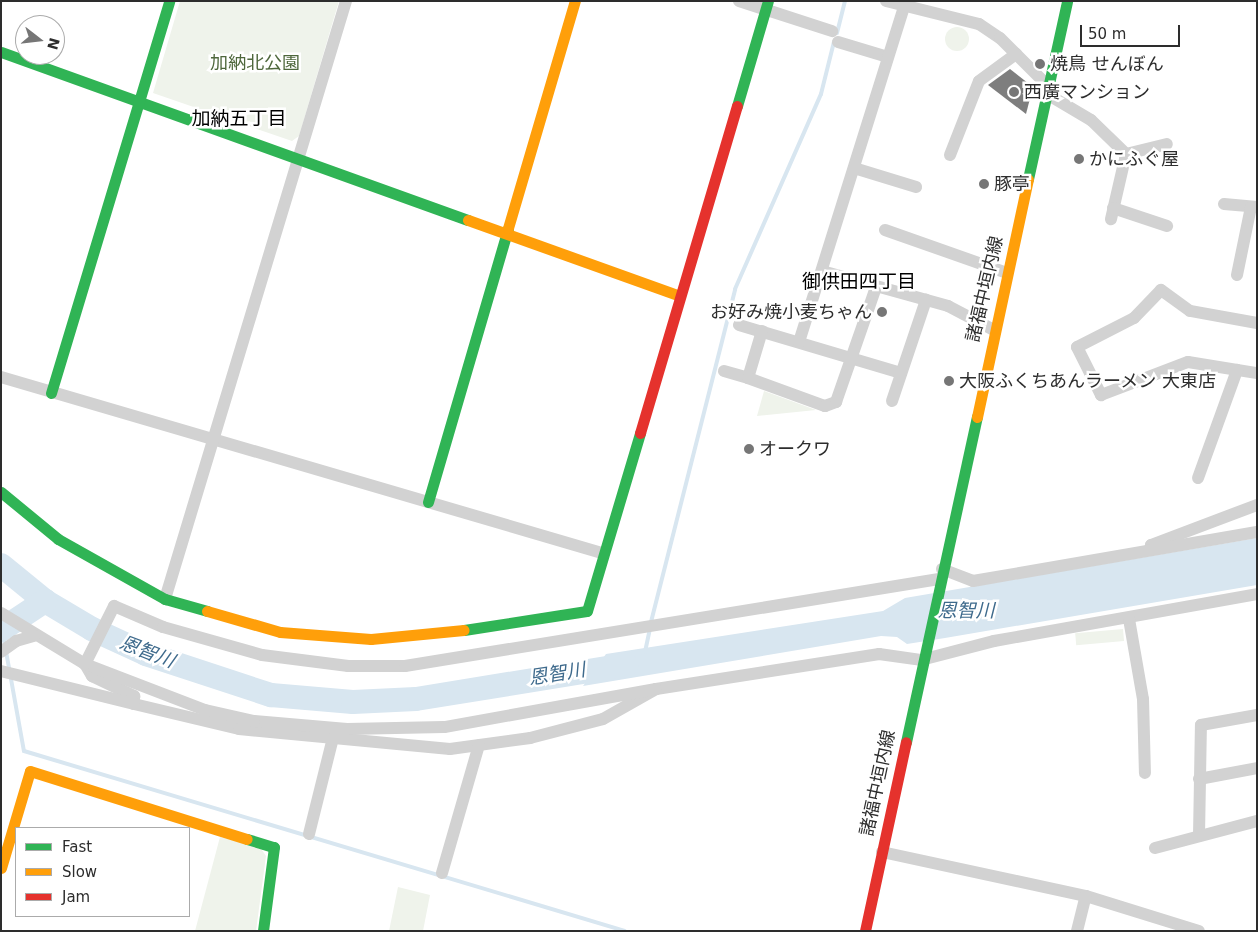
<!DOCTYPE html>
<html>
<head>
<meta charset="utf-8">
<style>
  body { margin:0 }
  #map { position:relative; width:1258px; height:932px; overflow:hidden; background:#fff; font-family:"DejaVu Sans","Noto Sans JP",sans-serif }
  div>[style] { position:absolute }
  .green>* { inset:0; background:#eff3eb; transform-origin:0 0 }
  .round { border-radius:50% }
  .water>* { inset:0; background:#d8e6f0 }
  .stream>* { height:4px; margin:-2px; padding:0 2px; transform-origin:2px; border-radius:2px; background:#d8e6f0 }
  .river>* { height:24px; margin:-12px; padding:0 12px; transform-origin:12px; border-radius:12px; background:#d8e6f0 }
  .building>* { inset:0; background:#7e7e7e }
  .street>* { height:12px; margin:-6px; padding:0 6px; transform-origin:6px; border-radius:6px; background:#d2d2d2 }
  .fast>* { height:11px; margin:-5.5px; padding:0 5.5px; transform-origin:5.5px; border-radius:5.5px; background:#30b455 }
  .slow>* { height:11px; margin:-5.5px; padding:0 5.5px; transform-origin:5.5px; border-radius:5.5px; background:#ff9f0a }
  .jam>* { height:11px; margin:-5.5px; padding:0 5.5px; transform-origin:5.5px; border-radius:5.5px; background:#e5322d }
  .dots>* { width:14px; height:14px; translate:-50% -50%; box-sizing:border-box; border:2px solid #fff; border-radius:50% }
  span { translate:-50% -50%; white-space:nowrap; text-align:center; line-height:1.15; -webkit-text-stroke:5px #fff; paint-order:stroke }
  .park-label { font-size:18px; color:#4e673c }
  .poi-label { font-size:18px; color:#2d2d2d }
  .left { translate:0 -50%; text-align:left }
  .right { translate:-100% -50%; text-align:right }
  .street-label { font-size:18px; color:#2d2d2d }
  .neighbourhood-label { font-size:19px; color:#000 }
  .water-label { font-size:19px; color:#3e6a8c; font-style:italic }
  .frame { position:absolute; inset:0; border:2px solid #2d2d2d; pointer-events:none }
  .legend { position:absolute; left:15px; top:827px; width:175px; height:90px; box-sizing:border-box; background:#fff; border:1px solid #ababab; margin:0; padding:6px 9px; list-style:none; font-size:15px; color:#2d2d2d }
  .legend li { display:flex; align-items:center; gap:10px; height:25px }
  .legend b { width:25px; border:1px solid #ababab }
  .north { position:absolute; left:15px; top:15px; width:50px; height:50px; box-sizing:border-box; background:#fff; border:1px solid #ababab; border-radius:50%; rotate:106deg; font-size:14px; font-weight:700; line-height:20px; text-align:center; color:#2d2d2d }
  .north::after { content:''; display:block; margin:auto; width:18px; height:22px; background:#767676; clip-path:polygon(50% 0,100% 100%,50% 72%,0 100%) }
  .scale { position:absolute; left:1080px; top:25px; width:100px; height:22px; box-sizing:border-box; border:2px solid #2d2d2d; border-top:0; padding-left:6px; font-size:15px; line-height:18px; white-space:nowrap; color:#2d2d2d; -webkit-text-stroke:4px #fff; paint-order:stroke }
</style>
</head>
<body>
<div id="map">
  <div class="green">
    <div style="clip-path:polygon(180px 1px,339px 1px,299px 136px,292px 141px,153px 93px)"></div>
    <div class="round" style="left:945px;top:27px;width:24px;height:24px"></div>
    <div style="clip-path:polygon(764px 391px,816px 410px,757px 416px)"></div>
    <div style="left:1123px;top:629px;width:12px;height:48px;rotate:85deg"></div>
    <div style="clip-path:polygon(220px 837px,260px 847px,266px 856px,256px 931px,195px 931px)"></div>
    <div style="clip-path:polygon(398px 887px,430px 895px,423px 931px,389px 931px)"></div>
  </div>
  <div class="water">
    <div style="clip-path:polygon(1257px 538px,1257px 585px,945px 638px,907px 644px,897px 637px,881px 636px,583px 686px,606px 654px,883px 611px,905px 598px)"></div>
  </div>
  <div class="stream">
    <div style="left:837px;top:33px;width:33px;rotate:-76deg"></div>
    <div style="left:651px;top:622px;width:343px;rotate:-75.8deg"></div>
    <div style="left:735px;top:289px;width:213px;rotate:-66.2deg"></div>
    <div style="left:821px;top:94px;width:54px;rotate:-76deg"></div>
    <div style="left:2px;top:629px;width:124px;rotate:79.8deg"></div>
    <div style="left:24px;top:751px;width:627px;rotate:16.67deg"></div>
    <div style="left:645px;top:652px;width:24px;rotate:-78deg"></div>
  </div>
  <div class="river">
    <div style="left:1px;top:565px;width:57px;rotate:39.3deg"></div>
    <div style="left:45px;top:601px;width:55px;rotate:30.8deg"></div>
    <div style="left:92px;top:629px;width:60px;rotate:24.8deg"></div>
    <div style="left:146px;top:654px;width:132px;rotate:18.2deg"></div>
    <div style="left:271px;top:695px;width:82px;rotate:4.9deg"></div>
    <div style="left:353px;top:702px;width:63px;rotate:-2.7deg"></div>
    <div style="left:416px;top:699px;width:213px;rotate:-9.2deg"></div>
    <div style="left:1px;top:630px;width:53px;rotate:-33.4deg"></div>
  </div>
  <div class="building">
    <div style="clip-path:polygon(1010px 69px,1033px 87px,1026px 114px,988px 85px)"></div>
  </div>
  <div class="street">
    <div style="left:739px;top:1px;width:98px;rotate:17.9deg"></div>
    <div style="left:886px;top:1px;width:96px;rotate:13.9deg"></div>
    <div style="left:979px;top:24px;width:25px;rotate:34deg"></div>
    <div style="left:1000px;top:38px;width:69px;rotate:45deg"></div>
    <div style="left:838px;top:42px;width:52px;rotate:16.7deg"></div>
    <div style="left:1047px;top:94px;width:51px;rotate:30.6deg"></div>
    <div style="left:1091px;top:120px;width:49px;rotate:44.2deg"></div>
    <div style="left:1126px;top:154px;width:67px;rotate:103deg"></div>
    <div style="left:1126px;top:154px;width:42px;rotate:-13.7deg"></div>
    <div style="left:950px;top:155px;width:79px;rotate:-68.6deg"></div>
    <div style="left:979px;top:81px;width:46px;rotate:-36.1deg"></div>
    <div style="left:854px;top:168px;width:65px;rotate:17deg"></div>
    <div style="left:1224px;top:204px;width:33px;rotate:5deg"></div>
    <div style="left:1113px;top:208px;width:57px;rotate:18.4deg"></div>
    <div style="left:885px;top:230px;width:129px;rotate:19.4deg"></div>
    <div style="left:822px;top:271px;width:131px;rotate:15.5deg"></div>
    <div style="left:948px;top:306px;width:52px;rotate:27.6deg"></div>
    <div style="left:1237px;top:275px;width:69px;rotate:-78.4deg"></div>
    <div style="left:1257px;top:323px;width:68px;rotate:-169.8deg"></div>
    <div style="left:1190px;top:311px;width:36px;rotate:-144deg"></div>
    <div style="left:1161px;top:290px;width:39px;rotate:134deg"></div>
    <div style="left:1134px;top:318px;width:64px;rotate:153deg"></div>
    <div style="left:1077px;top:347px;width:54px;rotate:63.4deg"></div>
    <div style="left:1101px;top:395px;width:93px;rotate:-20.8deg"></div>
    <div style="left:1188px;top:362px;width:70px;rotate:9.1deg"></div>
    <div style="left:739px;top:325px;width:169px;rotate:16.5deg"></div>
    <div style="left:799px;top:342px;width:351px;rotate:-72.6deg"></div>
    <div style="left:724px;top:371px;width:25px;rotate:16deg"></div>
    <div style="left:748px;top:378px;width:49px;rotate:-73.4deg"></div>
    <div style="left:1px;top:377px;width:626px;rotate:16.32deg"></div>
    <div style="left:748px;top:378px;width:82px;rotate:20deg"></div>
    <div style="left:825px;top:406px;width:12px;rotate:-20deg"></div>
    <div style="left:836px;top:402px;width:122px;rotate:-70.8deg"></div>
    <div style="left:892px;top:401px;width:107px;rotate:-71.4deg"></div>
    <div style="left:1198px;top:478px;width:115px;rotate:-70.1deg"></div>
    <div style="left:1150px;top:550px;width:5px;rotate:-79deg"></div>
    <div style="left:1151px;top:545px;width:113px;rotate:-20.7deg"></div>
    <div style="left:942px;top:569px;width:33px;rotate:21deg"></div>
    <div style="left:973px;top:581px;width:288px;rotate:-9.8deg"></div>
    <div style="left:165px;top:599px;width:625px;rotate:-73.16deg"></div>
    <div style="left:1px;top:613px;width:98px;rotate:31.3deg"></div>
    <div style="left:85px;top:664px;width:14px;rotate:60deg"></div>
    <div style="left:92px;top:676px;width:47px;rotate:25.5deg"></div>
    <div style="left:134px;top:696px;width:8px;rotate:90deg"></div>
    <div style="left:134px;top:704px;width:108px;rotate:13.4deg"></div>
    <div style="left:239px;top:729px;width:212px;rotate:5.4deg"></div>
    <div style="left:450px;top:749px;width:81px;rotate:-7.8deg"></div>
    <div style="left:530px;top:738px;width:75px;rotate:-14.6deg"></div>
    <div style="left:603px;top:719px;width:61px;rotate:-29.5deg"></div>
    <div style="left:656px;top:689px;width:226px;rotate:-8.9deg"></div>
    <div style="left:879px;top:654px;width:42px;rotate:8.1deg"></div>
    <div style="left:921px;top:660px;width:75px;rotate:-14.6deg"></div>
    <div style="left:994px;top:641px;width:267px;rotate:-10.1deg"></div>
    <div style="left:1129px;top:619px;width:81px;rotate:80.1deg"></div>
    <div style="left:1143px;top:699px;width:74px;rotate:88.5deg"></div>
    <div style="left:1px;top:652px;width:19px;rotate:-36deg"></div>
    <div style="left:16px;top:641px;width:19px;rotate:-16deg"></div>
    <div style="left:1px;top:671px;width:137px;rotate:13.9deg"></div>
    <div style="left:656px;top:689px;width:215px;rotate:169.8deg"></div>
    <div style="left:444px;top:727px;width:97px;rotate:178.8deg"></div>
    <div style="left:347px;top:729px;width:93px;rotate:-175.1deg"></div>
    <div style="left:254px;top:721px;width:50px;rotate:-167.3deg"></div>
    <div style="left:205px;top:710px;width:129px;rotate:-159deg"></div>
    <div style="left:85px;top:664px;width:65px;rotate:-63.4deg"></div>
    <div style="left:114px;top:606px;width:53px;rotate:23.2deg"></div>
    <div style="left:163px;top:627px;width:103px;rotate:15.8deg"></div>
    <div style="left:262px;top:655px;width:87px;rotate:7.3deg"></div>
    <div style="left:348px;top:666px;width:57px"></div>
    <div style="left:405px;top:666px;width:541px;rotate:-9.25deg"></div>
    <div style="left:1199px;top:779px;width:59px;rotate:-10.7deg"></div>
    <div style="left:309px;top:834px;width:99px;rotate:-76deg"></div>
    <div style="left:1199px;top:836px;width:111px;rotate:-89deg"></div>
    <div style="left:1201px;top:725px;width:57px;rotate:-10.1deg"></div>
    <div style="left:1155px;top:848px;width:106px;rotate:-14.8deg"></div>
    <div style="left:882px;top:852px;width:209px;rotate:12.2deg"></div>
    <div style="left:1086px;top:896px;width:118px;rotate:17.2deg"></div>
    <div style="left:442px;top:873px;width:133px;rotate:-73.9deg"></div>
    <div style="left:1077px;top:931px;width:36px;rotate:-76deg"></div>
  </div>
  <div class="fast">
    <div style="left:1px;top:52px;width:496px;rotate:19.8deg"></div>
    <div style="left:737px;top:106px;width:109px;rotate:-73.6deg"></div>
    <div style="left:1028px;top:179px;width:182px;rotate:-77.6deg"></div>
    <div style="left:51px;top:393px;width:409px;rotate:-73.2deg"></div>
    <div style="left:1px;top:492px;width:74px;rotate:39.5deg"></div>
    <div style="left:58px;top:539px;width:123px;rotate:29.3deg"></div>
    <div style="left:165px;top:599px;width:44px;rotate:15.9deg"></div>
    <div style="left:428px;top:502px;width:285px;rotate:-73.7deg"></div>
    <div style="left:464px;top:630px;width:124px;rotate:-8.8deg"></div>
    <div style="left:587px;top:611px;width:186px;rotate:-73.4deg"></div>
    <div style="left:906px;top:742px;width:333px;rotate:-77.7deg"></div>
    <div style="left:247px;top:839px;width:28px;rotate:17deg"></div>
    <div style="left:274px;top:847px;width:85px;rotate:97.5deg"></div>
  </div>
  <div class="slow">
    <div style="left:468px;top:220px;width:225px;rotate:19.7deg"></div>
    <div style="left:508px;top:228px;width:237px;rotate:-73.6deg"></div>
    <div style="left:977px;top:417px;width:243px;rotate:-77.9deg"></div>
    <div style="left:207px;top:611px;width:76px;rotate:16deg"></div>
    <div style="left:280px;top:632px;width:91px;rotate:4.4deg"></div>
    <div style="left:371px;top:639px;width:93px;rotate:-5.5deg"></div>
    <div style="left:1px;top:868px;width:101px;rotate:-73.4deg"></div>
    <div style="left:30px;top:771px;width:227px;rotate:17.4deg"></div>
  </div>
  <div class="jam">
    <div style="left:640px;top:433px;width:341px;rotate:-73.5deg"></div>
    <div style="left:865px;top:931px;width:193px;rotate:-77.8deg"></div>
  </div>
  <div class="dots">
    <div style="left:1040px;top:64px;background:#767676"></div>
    <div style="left:1014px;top:92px;background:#767676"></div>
    <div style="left:1079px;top:159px;background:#767676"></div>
    <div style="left:984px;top:184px;background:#767676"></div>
    <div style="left:882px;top:312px;background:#767676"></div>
    <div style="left:949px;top:381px;background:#767676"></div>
    <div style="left:749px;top:449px;background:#767676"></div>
  </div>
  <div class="park-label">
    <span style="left:255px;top:63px">加納北公園</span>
  </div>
  <div class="poi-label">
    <span class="left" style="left:1050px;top:64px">焼鳥 せんぼん</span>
    <span class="left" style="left:1024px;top:92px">西廣マンション</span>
    <span class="left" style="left:1089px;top:159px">かにふぐ屋</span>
    <span class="left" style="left:994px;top:184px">豚亭</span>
    <span class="right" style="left:872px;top:312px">お好み焼小麦ちゃん</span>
    <span class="left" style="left:959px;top:381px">大阪ふくちあんラーメン 大東店</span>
    <span class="left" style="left:759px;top:449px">オークワ</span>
  </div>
  <div class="street-label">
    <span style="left:985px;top:289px;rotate:-77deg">諸福中垣内線</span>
    <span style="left:878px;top:783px;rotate:-78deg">諸福中垣内線</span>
  </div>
  <div class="neighbourhood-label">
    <span style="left:239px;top:119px">加納五丁目</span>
    <span style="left:859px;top:282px">御供田四丁目</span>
  </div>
  <div class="water-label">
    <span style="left:966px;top:611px">恩智川</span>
    <span style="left:147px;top:652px;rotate:21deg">恩智川</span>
    <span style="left:557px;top:674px;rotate:-9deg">恩智川</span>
  </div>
  <div class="frame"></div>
  <ul class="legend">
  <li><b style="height:6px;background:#30b455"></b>Fast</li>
  <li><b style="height:6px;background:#ff9f0a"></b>Slow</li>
  <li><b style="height:6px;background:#e5322d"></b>Jam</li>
  </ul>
  <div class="north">N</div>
  <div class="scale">50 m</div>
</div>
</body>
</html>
